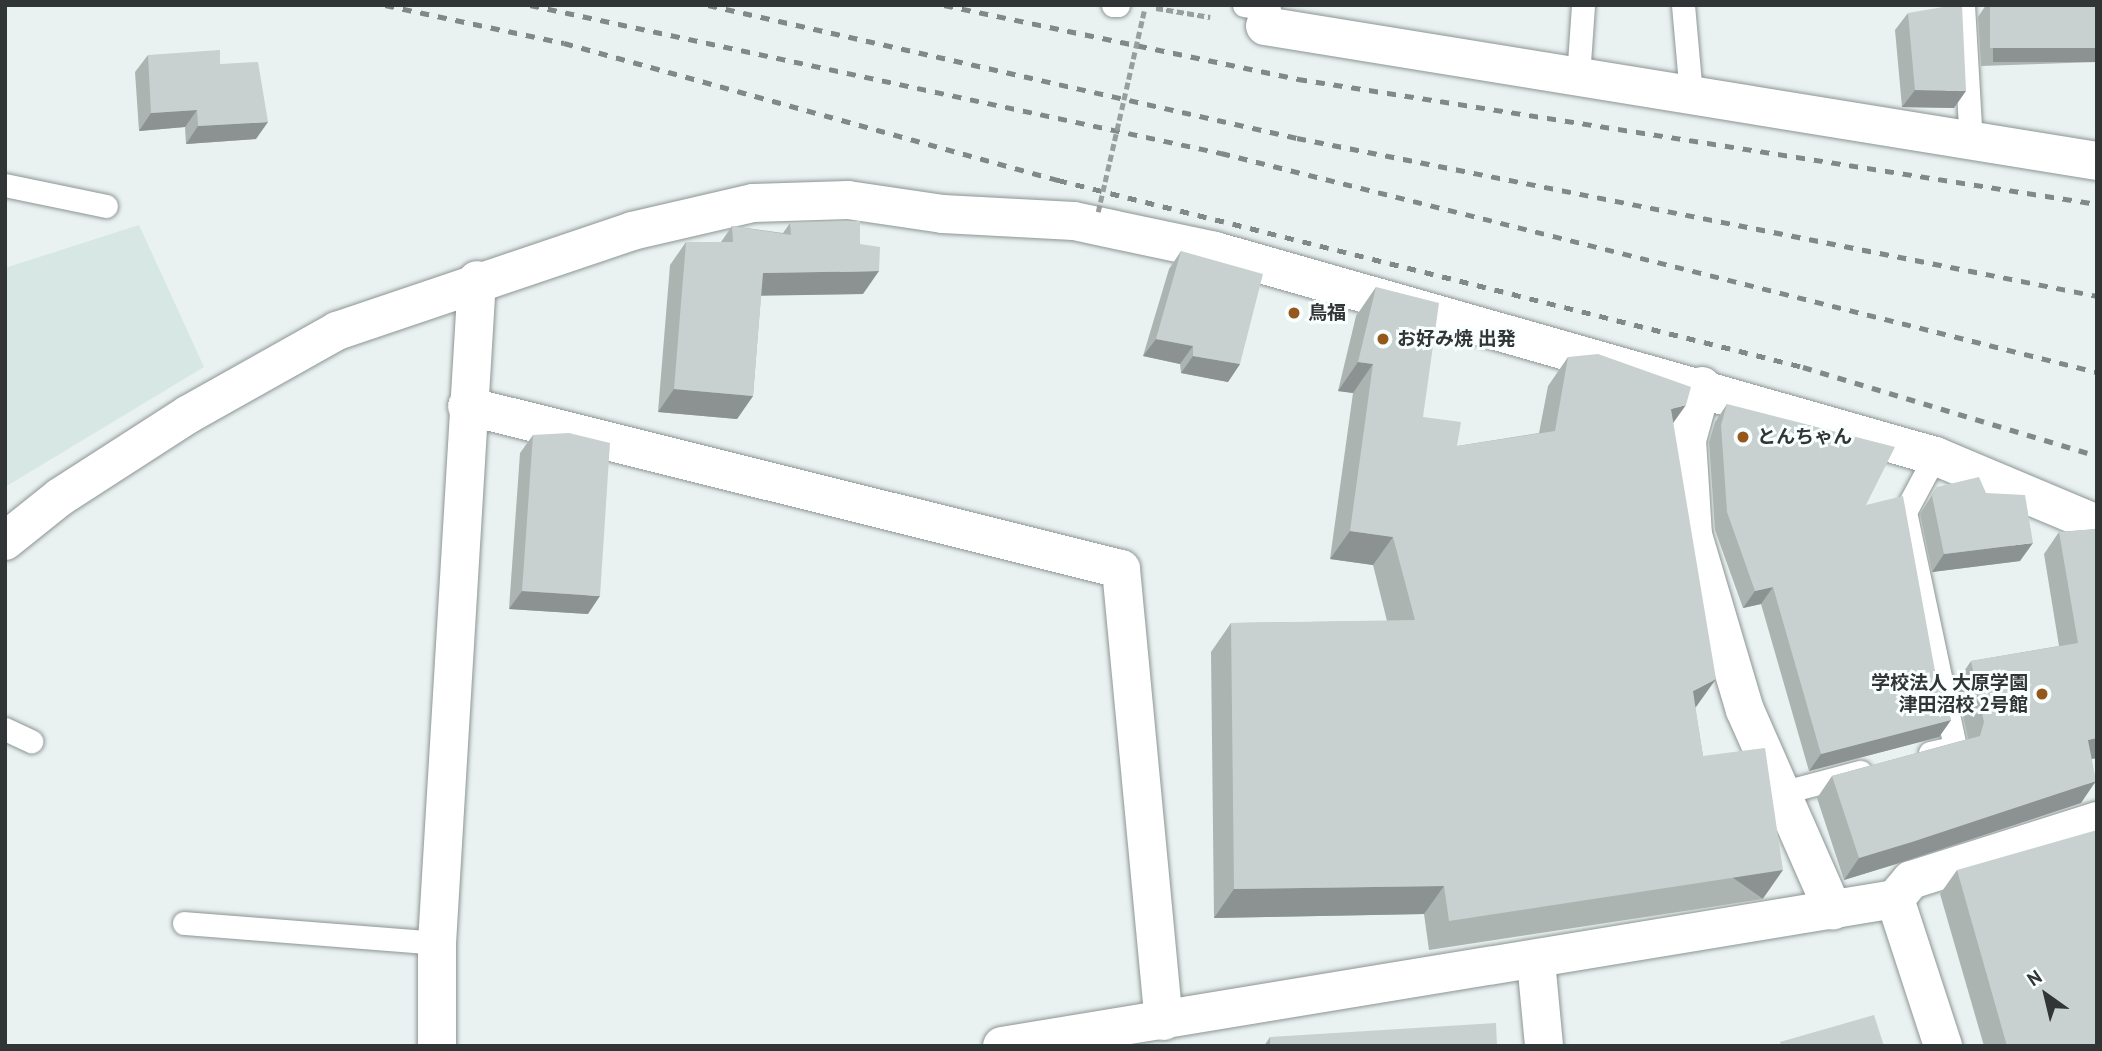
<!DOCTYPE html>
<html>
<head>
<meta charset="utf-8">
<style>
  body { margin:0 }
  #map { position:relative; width:2102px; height:1051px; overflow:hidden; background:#e9f2f1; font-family:"PT Sans","Noto Sans JP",sans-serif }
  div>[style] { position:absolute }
  .built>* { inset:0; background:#d6e7e4 }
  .path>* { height:4.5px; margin-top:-2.25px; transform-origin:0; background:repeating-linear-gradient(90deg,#989e9e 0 7px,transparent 0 10.5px) }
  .roads { filter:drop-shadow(0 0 2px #8d9594) drop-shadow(0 0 2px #8d9594) }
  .lane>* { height:23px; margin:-11.5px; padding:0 11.5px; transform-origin:11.5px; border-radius:11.5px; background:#fff }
  .street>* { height:38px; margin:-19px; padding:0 19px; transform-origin:19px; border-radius:19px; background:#fff }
  .secondary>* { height:38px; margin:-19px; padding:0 19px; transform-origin:19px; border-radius:19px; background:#fff }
  .rail>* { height:5px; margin-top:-2.5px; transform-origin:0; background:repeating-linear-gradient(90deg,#828887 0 9px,transparent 0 18px) }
  .path-bridge>* { height:4.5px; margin-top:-2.25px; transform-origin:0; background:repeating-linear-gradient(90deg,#989e9e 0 7px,transparent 0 10.5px) }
  .wall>* { inset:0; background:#acb4b2 }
  .shaded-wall>* { inset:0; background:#8c9291; transform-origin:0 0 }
  .building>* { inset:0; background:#c8d1cf; transform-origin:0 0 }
  .dots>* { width:19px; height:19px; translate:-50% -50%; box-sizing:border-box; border:4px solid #f8fffe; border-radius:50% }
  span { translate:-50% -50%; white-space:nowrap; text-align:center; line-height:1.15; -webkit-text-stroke:6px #f8fffe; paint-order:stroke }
  .poi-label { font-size:19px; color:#323535; font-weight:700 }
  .left { translate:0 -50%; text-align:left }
  .right { translate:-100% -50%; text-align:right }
  .frame { position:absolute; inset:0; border:7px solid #323535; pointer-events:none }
  .north { position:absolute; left:2011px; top:960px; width:70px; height:70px; -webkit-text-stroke:5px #f8fffe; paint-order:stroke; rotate:326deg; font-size:19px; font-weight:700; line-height:28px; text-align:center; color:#323535 }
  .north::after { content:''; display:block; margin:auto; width:24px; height:32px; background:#323535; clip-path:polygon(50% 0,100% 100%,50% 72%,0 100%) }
</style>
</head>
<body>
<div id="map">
  <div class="built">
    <div style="clip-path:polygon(139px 225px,204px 367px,5px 487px,5px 268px)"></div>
  </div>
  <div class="path">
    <div style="left:1156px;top:8px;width:55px;rotate:9.5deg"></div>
  </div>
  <div class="roads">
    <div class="lane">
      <div style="left:1113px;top:5px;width:5px"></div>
      <div style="left:1244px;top:5px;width:25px;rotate:11deg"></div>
      <div style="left:1269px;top:10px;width:16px;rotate:104deg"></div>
      <div style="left:1683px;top:5px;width:90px;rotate:84.9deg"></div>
      <div style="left:1963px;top:5px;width:138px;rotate:86.7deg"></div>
      <div style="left:1578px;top:77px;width:72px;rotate:-86deg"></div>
      <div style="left:5px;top:185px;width:103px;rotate:11.7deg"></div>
      <div style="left:5px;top:729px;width:29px;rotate:25deg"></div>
      <div style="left:1930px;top:753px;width:26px;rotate:-13deg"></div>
      <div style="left:1955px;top:747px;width:240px;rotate:-102deg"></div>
      <div style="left:1905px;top:512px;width:64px;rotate:-61.8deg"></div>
      <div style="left:1781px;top:793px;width:82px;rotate:-14.9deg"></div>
      <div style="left:184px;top:923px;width:254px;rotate:4.5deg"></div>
    </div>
    <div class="street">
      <div style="left:1265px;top:26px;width:843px;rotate:9.22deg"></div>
      <div style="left:1702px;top:386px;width:56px;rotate:105.5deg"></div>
      <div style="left:1687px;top:440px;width:95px;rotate:86.4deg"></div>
      <div style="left:1693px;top:535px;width:183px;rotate:73.5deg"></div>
      <div style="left:1745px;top:710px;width:219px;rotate:66.3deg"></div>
      <div style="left:467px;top:406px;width:674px;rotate:14deg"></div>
      <div style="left:1121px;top:569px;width:454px;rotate:84.6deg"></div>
      <div style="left:5px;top:541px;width:70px;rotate:-38.7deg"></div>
      <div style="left:60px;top:497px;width:153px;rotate:-32.8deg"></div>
      <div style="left:189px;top:414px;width:170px;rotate:-29.3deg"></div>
      <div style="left:337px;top:331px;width:311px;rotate:-18.7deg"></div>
      <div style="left:632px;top:231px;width:124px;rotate:-13deg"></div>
      <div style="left:753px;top:203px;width:95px;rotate:-1.8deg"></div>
      <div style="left:848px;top:200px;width:96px;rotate:8.4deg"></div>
      <div style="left:943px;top:214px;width:131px;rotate:3.1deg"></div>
      <div style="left:1074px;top:221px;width:144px;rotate:12deg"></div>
      <div style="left:1215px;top:251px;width:749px;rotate:15.89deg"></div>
      <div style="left:1935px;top:456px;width:176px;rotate:22.8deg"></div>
      <div style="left:437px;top:1046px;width:103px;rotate:-90deg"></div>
      <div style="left:437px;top:943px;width:664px;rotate:-86.55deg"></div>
      <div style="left:1002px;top:1046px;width:905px;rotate:-9.35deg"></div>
      <div style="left:1895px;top:899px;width:25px;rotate:-50deg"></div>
      <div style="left:1911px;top:880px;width:195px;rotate:-17.6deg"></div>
    </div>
    <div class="secondary">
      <div style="left:1895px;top:899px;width:155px;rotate:71.9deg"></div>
      <div style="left:1536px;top:961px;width:85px;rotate:84.6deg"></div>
    </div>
  </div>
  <div class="rail">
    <div style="left:385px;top:5px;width:183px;rotate:12deg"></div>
    <div style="left:564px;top:43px;width:513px;rotate:15.5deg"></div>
    <div style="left:1058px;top:180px;width:768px;rotate:14.09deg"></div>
    <div style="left:1803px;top:367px;width:307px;rotate:16.8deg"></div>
    <div style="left:530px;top:5px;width:707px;rotate:12.09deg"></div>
    <div style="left:1221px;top:153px;width:903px;rotate:14.04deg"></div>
    <div style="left:708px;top:5px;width:604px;rotate:12.72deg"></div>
    <div style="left:1297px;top:138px;width:815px;rotate:11.17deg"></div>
    <div style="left:944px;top:5px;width:362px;rotate:11.8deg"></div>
    <div style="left:1298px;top:79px;width:809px;rotate:8.89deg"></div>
  </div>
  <div class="path-bridge">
    <div style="left:1098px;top:212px;width:210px;rotate:-77.1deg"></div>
  </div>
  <div class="wall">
    <div style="clip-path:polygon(1986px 5px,2097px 5px,2097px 62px,1981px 66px,1978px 17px)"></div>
    <div style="clip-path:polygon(1908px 13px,1954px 108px,1902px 107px,1895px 30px)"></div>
    <div style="clip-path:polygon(148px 55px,220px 64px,256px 139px,186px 144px,185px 127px,139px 131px,135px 72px)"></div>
    <div style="clip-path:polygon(790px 223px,863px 294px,761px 295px,753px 396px,737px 419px,658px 412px,670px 265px,686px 242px,721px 242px,732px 226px,783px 233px)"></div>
    <div style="clip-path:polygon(1181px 251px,1240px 364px,1228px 382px,1181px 373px,1180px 364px,1143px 356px,1169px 269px)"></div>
    <div style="clip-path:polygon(1376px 287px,1423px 417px,1457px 446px,1539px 433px,1548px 386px,1568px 357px,1673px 423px,1695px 707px,1703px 756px,1763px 899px,1429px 950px,1424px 914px,1214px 918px,1211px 652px,1231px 623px,1387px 621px,1373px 565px,1330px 559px,1353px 393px,1338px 391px,1356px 316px)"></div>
    <div style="clip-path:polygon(1727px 404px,1866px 505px,1935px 671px,1951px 720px,1939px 737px,1809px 771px,1761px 604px,1743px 608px,1715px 530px,1709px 442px,1715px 422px)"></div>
    <div style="clip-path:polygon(533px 435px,588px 614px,509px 609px,520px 453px)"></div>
    <div style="clip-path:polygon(1937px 487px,1986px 493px,2020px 561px,1932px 572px,1920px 514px)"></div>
    <div style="clip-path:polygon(2097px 529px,2097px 758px,2092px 759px,2081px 803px,1896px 864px,1844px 880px,1817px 798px,1832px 776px,1968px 739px,1956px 683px,1971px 661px,2059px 646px,2044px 554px,2059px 532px)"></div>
    <div style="clip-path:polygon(1957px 870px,2097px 1046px,1984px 1046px,1940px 894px)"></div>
    <div style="clip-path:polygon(1270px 1037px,1497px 1046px,1264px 1046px)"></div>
  </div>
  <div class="shaded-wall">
    <div style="left:2097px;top:44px;width:18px;height:104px;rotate:90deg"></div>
    <div style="clip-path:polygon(1915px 90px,1966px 91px,1954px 108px,1902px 107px)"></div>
    <div style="clip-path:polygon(197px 110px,185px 127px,139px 131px,151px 113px)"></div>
    <div style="clip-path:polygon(268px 122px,256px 139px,186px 144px,198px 126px)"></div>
    <div style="clip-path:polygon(879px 271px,863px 294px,747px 296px,763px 273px)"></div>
    <div style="clip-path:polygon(1156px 339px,1193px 346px,1180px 364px,1143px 356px)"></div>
    <div style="clip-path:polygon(1193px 356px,1240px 364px,1228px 382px,1181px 373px)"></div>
    <div style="clip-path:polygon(1358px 362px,1373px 364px,1353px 393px,1338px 391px)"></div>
    <div style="clip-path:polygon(674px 389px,753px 396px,737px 419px,658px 412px)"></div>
    <div style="clip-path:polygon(1686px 405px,1666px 433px,1671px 409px)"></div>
    <div style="clip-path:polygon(1350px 531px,1393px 537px,1373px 565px,1330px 559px)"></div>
    <div style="clip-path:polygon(2033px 543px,2020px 561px,1932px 572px,1944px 554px)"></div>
    <div style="clip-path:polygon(1773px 587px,1761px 604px,1743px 608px,1755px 591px)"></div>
    <div style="clip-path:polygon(522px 591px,600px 596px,588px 614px,509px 609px)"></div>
    <div style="clip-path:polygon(1716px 679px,1696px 707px,1673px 720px,1693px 691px)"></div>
    <div style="clip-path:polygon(1951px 720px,1939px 737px,1809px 771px,1821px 754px)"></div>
    <div style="clip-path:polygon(2097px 738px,2097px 758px,2072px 762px,2088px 740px)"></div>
    <div style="clip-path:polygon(2096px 781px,2081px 803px,1896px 864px,1844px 880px,1859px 858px)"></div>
    <div style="left:1783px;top:870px;width:35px;height:338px;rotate:125deg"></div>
    <div style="clip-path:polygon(1444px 886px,1424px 914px,1214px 918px,1234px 889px)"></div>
  </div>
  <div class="building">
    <div style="clip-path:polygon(1955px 5px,1962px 5px,1966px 91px,1915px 90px,1908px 13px)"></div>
    <div style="left:1990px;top:5px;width:107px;height:43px"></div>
    <div style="clip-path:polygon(220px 50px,220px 64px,258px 62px,268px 122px,198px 126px,197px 110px,151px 113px,148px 55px)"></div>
    <div style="clip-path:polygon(860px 221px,860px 244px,880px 247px,879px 271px,763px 273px,753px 396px,674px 389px,686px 242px,733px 242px,732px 226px,791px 235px,790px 223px)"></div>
    <div style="clip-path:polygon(1181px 251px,1263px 274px,1240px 364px,1193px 356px,1193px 346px,1156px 339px)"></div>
    <div style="clip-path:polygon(1376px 287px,1439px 303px,1423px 417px,1461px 422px,1457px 446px,1555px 431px,1568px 357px,1598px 354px,1691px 387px,1686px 405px,1671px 409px,1716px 679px,1693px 691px,1703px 756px,1765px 748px,1783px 870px,1449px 921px,1444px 886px,1234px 889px,1231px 623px,1415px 620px,1393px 537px,1350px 531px,1373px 364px,1358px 362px)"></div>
    <div style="clip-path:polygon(1727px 404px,1895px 447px,1866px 505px,1903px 496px,1935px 671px,1940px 671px,1951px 720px,1821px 754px,1773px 587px,1755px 591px,1727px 512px,1721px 425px)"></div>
    <div style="clip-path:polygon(569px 433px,610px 443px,600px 596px,522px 591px,533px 435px)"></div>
    <div style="clip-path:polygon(1979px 477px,1986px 493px,2025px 495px,2033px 543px,1944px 554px,1932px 496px,1937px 487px)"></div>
    <div style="clip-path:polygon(2097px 529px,2097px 738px,2088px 740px,2096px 781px,1912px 842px,1859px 858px,1832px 776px,1980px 736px,1984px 722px,1971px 661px,2078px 643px,2059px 532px)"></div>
    <div style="clip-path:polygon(2097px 830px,2097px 1046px,2007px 1046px,1957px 870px)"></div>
    <div style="clip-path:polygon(1874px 1015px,1884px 1046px,1781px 1046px,1780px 1042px)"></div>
    <div style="clip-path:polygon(1496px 1023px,1497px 1046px,1270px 1046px,1270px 1037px)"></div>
  </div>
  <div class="dots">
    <div style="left:1294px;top:313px;background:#95571c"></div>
    <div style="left:1383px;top:339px;background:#95571c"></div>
    <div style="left:1743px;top:437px;background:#95571c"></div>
    <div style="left:2042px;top:694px;background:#95571c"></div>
  </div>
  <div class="poi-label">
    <span class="left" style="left:1308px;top:313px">鳥福</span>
    <span class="left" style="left:1397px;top:339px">お好み焼 出発</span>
    <span class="left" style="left:1757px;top:437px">とんちゃん</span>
    <span class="right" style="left:2028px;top:694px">学校法人 大原学園<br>津田沼校 2号館</span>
  </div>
  <div class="frame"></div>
  <div class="north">N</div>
</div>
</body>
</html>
